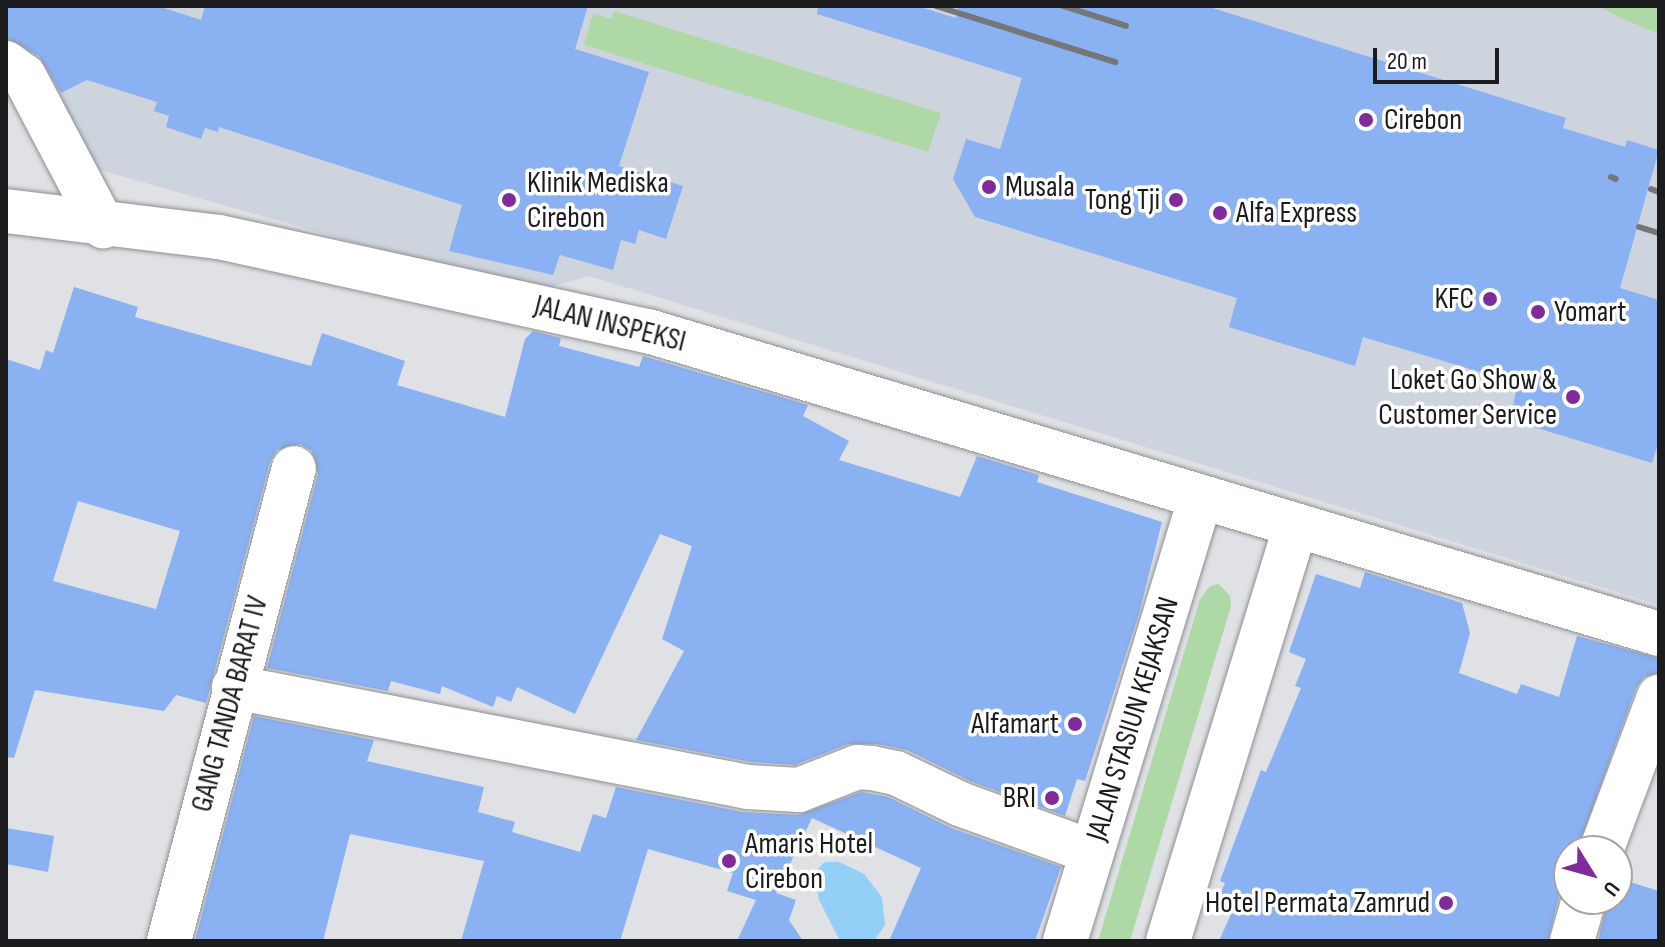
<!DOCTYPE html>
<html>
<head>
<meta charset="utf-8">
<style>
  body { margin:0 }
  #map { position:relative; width:1665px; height:947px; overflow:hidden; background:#dfe1e4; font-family:"Sofia Sans Condensed",sans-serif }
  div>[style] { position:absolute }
  .built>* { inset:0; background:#ced4de }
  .green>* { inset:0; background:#aed9a7 }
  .water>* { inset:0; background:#93cff6 }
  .building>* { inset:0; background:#8ab1f2 }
  .roads { filter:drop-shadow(0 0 2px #8e9093) drop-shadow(0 0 2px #8e9093) }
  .street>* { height:44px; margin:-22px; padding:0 22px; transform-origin:22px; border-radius:22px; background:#fff }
  .rail>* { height:6px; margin:-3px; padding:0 3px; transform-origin:3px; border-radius:3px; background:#757678 }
  .dots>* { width:22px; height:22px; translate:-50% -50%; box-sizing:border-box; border:4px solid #fff; border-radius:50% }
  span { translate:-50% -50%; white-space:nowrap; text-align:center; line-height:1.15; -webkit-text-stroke:7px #fff; paint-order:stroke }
  .poi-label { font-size:30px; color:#1c1c1e }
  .left { translate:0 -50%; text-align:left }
  .right { translate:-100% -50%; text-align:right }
  .street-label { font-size:30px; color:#1c1c1e }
  .frame { position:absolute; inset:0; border:8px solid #1c1c1e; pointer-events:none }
  .north { position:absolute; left:1553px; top:835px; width:80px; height:80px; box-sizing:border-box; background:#fff; border:2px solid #a4a4a5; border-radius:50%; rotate:127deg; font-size:22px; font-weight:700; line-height:32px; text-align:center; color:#1c1c1e }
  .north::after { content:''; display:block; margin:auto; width:28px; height:36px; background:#7f2b9a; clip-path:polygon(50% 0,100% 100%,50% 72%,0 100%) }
  .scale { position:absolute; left:1373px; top:48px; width:126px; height:36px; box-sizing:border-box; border:4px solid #1c1c1e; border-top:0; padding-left:10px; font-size:24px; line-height:28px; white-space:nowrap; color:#1c1c1e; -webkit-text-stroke:6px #fff; paint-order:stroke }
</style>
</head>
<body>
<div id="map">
  <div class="built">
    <div style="clip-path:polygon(6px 6px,1659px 6px,1659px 605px,589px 276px,549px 287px,370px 247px,76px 163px,6px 50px)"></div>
  </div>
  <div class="green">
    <div style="clip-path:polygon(1598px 6px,1659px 6px,1659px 34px,1621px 18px)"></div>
    <div style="clip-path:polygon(614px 11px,941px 113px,928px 152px,584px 45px,593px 13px,611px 19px)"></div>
    <div style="clip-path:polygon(1219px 584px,1230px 596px,1231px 606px,1130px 941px,1098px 941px,1200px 599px,1210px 586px)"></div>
  </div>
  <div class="water">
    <div style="clip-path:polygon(839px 862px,864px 874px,882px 897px,885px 925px,874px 941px,840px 941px,819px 900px,814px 872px,825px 862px)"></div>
  </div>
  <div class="building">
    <div style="clip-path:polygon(6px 6px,158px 6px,201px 20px,205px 6px,588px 6px,575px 49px,649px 72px,619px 166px,683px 186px,666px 239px,639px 230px,635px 244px,621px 240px,613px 270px,560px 255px,553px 275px,449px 251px,462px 205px,219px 127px,218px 132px,205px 128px,201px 139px,166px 127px,169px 116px,154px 111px,157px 102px,87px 80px,61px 93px,39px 56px,6px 38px)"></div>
    <div style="clip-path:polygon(818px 6px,917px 6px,956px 18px,958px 6px,1206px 6px,1566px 118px,1563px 128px,1625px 147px,1627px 140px,1659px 150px,1620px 288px,1659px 300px,1659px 441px,1652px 463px,1511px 420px,1517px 383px,1363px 337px,1355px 366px,1229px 327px,1237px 298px,975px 217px,953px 179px,966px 139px,1000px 149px,1022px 78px,817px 14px)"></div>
    <div style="clip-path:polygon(evenodd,74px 287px,138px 307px,135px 317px,311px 366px,322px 333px,405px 361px,397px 385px,505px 417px,525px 339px,533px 331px,561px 338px,559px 346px,639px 367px,643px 356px,808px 405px,803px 416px,849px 441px,839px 460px,960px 497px,977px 456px,1039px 475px,1037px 482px,1162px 522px,1139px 614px,1085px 781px,1077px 779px,1065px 816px,970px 781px,907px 750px,877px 744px,848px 744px,795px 765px,751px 762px,636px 740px,684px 651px,662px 639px,692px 546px,660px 534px,575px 714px,517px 687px,511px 702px,497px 696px,493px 707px,442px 686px,440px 694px,391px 681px,388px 691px,267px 668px,318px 474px,312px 451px,300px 444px,277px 450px,270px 462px,206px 703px,176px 695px,164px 711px,35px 690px,14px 758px,6px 757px,6px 359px,40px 370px,46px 350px,53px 353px,74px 287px,78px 501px,180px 531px,156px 609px,53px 581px,78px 501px)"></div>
    <div style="clip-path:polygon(1365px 572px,1462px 603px,1470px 633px,1459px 673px,1517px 694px,1521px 684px,1559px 697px,1577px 636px,1659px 658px,1659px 673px,1644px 677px,1636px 688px,1577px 851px,1569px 851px,1569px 880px,1560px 892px,1548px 941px,1219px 941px,1236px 903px,1219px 896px,1225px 883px,1220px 881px,1261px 770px,1266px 772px,1301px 688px,1295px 686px,1306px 659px,1289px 652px,1316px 574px,1360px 588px)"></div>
    <div style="clip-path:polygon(254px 716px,374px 740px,367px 761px,484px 787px,478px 812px,515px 822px,512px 832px,580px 852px,593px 814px,606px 818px,616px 787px,743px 812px,798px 815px,861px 792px,888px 797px,951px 828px,1061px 867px,1035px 941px,889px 941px,921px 868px,812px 818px,776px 893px,796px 900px,789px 920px,803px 941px,737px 941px,756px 900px,727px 891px,733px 873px,648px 849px,620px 941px,461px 941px,484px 861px,350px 834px,323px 941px,195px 941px)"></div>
    <div style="clip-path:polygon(6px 828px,54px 836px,48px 872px,6px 864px)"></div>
    <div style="clip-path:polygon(1617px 878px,1659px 891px,1659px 941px,1598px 941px,1608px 899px,1617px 899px)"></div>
  </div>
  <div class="roads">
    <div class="street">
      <div style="left:6px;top:63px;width:22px;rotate:36deg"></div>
      <div style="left:24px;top:76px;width:170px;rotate:62.2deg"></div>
      <div style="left:6px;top:211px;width:215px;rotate:7deg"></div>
      <div style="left:219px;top:237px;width:439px;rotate:12.4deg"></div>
      <div style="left:648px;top:331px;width:1055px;rotate:16.68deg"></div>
      <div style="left:234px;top:687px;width:524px;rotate:11.01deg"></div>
      <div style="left:748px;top:787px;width:51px;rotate:3.4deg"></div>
      <div style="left:799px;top:790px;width:62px;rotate:-21.6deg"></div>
      <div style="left:857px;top:767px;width:15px;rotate:4deg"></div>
      <div style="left:872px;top:768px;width:25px;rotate:12deg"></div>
      <div style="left:896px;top:773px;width:71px;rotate:25.8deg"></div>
      <div style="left:960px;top:804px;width:140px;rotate:20deg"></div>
      <div style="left:1601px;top:851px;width:165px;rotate:-69.4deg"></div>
      <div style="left:169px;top:941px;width:489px;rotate:-75.2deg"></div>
      <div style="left:1065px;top:941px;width:464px;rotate:-73deg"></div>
      <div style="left:1168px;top:941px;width:435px;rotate:-72.9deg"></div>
      <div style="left:1572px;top:941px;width:44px;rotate:-74.1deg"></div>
    </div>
  </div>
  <div class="rail">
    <div style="left:936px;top:6px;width:188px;rotate:17.4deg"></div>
    <div style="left:1063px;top:6px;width:66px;rotate:17.6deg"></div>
    <div style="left:1611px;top:177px;width:5px;rotate:22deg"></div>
    <div style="left:1651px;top:189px;width:9px;rotate:21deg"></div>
    <div style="left:1639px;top:227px;width:21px;rotate:17deg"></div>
  </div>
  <div class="dots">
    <div style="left:1366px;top:120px;background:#7f2b9a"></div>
    <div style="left:989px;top:187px;background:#7f2b9a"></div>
    <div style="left:509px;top:200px;background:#7f2b9a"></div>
    <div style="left:1176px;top:200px;background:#7f2b9a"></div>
    <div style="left:1220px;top:213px;background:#7f2b9a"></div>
    <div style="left:1490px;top:299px;background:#7f2b9a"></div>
    <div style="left:1538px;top:312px;background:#7f2b9a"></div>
    <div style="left:1573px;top:397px;background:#7f2b9a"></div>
    <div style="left:1075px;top:724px;background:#7f2b9a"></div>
    <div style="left:1052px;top:798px;background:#7f2b9a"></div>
    <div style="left:729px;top:861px;background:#7f2b9a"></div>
    <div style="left:1446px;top:903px;background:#7f2b9a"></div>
  </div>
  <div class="poi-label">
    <span class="left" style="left:1384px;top:120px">Cirebon</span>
    <span class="left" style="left:527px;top:200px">Klinik Mediska<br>Cirebon</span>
    <span class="left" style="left:1005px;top:187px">Musala</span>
    <span class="right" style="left:1160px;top:200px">Tong Tji</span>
    <span class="left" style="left:1236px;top:213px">Alfa Express</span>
    <span class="right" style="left:1474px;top:299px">KFC</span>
    <span class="left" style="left:1554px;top:312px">Yomart</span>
    <span class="right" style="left:1557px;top:397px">Loket Go Show &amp;<br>Customer Service</span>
    <span class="right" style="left:1059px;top:724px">Alfamart</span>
    <span class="right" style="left:1036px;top:798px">BRI</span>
    <span class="left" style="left:745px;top:861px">Amaris Hotel<br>Cirebon</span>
    <span class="right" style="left:1430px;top:903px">Hotel Permata Zamrud</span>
  </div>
  <div class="street-label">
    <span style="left:610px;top:324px;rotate:14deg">JALAN INSPEKSI</span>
    <span style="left:230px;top:704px;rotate:-75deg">GANG TANDA BARAT IV</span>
    <span style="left:1133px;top:719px;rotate:-73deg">JALAN STASIUN KEJAKSAN</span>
  </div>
  <div class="frame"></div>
  <div class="north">U</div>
  <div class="scale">20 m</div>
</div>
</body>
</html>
